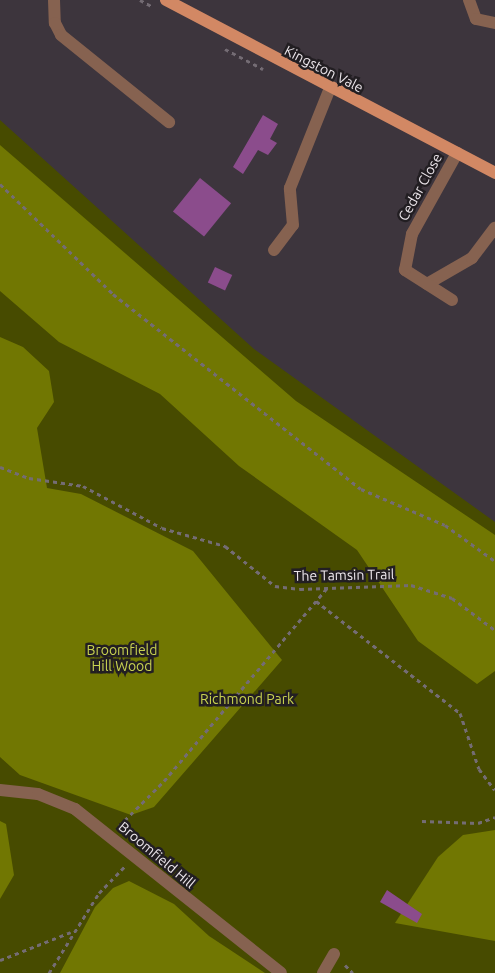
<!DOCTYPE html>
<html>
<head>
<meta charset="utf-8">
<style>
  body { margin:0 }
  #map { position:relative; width:495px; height:973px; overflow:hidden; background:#3d353d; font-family:Ubuntu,sans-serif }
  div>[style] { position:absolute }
  .green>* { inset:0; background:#474b00 }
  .forest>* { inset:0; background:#717702 }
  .building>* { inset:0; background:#8b4c8c; transform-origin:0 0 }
  .path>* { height:3px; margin-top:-1.5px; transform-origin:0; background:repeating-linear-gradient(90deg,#746c74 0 4px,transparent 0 8px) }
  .minor>* { height:12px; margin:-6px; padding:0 6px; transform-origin:6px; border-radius:6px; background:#866250 }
  .major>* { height:12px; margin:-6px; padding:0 6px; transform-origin:6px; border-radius:6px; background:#d28864 }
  span { translate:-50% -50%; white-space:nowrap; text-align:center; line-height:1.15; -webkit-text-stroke:5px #221e22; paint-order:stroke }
  .street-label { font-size:14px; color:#ede7ec }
  .park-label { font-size:14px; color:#c8d251 }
</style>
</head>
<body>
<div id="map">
  <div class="green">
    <div style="clip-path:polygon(0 120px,254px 349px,495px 522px,495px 973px,0 973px)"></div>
  </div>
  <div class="forest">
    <div style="clip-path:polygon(0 145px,296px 401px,495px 535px,495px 671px,477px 684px,418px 641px,357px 550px,239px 466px,160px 394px,59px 342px,0 291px)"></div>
    <div style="clip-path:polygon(0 337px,23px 347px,49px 371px,54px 402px,37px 428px,47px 488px,81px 494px,193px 551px,282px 660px,154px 807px,131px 815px,20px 775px,0 757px)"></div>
    <div style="clip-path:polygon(0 821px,6px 824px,14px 875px,0 899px)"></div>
    <div style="clip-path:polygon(495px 830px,495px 941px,395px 923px,438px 857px,463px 835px)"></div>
    <div style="clip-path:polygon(129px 881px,174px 904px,209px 936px,265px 973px,60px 973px,95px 907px,113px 888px)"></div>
  </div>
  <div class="building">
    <div style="clip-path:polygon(263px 115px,278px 124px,270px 139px,277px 143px,268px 155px,258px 150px,243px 174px,233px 167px)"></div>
    <div style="left:200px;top:178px;width:40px;height:43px;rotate:39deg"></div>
    <div style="left:215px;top:267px;width:19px;height:17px;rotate:25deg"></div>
    <div style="clip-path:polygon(387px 890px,422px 914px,417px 923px,380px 902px)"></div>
  </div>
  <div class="path">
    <div style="left:140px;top:0;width:15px;rotate:28deg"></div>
    <div style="left:225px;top:49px;width:43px;rotate:27.8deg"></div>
    <div style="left:0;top:184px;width:158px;rotate:44.2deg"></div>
    <div style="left:113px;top:294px;width:315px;rotate:38.2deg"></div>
    <div style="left:361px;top:489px;width:91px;rotate:23.2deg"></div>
    <div style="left:445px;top:525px;width:62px;rotate:35.8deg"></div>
    <div style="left:0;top:467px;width:31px;rotate:21deg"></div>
    <div style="left:29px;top:478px;width:55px;rotate:8.4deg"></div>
    <div style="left:83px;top:486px;width:89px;rotate:28deg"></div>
    <div style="left:162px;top:528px;width:66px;rotate:15.9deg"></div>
    <div style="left:225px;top:546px;width:64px;rotate:38.7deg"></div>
    <div style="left:275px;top:586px;width:25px;rotate:7deg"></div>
    <div style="left:300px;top:589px;width:111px;rotate:-2.1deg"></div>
    <div style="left:411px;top:585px;width:43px;rotate:17.6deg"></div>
    <div style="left:452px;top:598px;width:54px;rotate:36.7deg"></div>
    <div style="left:316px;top:601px;width:182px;rotate:37.9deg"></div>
    <div style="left:460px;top:713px;width:59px;rotate:71.3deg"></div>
    <div style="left:479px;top:769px;width:26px;rotate:53deg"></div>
    <div style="left:422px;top:821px;width:56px;rotate:2deg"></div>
    <div style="left:478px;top:823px;width:18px;rotate:-19deg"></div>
    <div style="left:119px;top:826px;width:64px;rotate:-45deg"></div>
    <div style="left:164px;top:781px;width:254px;rotate:-49.8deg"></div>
    <div style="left:0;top:960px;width:76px;rotate:-21.5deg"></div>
    <div style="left:345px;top:965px;width:11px;rotate:45deg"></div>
    <div style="left:49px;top:973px;width:94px;rotate:-58deg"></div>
    <div style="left:99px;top:893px;width:39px;rotate:-46deg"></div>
  </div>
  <div class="minor">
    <div style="left:54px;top:0;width:23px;rotate:88deg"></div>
    <div style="left:55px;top:23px;width:13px;rotate:63deg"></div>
    <div style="left:61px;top:35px;width:139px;rotate:38.9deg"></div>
    <div style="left:469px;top:0;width:20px;rotate:70deg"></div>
    <div style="left:476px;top:19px;width:19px;rotate:12deg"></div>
    <div style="left:274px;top:250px;width:31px;rotate:-53deg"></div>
    <div style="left:293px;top:225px;width:37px;rotate:-95deg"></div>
    <div style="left:290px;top:188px;width:108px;rotate:-68.2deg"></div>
    <div style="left:427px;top:284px;width:52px;rotate:-30deg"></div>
    <div style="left:472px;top:258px;width:38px;rotate:-53deg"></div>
    <div style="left:452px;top:300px;width:56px;rotate:-147.4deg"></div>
    <div style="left:405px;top:270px;width:37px;rotate:-79deg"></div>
    <div style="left:412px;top:234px;width:93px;rotate:-60.9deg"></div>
    <div style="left:0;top:790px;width:38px;rotate:6deg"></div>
    <div style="left:38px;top:794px;width:40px;rotate:22deg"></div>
    <div style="left:75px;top:809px;width:263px;rotate:38.5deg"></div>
    <div style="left:323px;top:973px;width:22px;rotate:-60deg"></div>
  </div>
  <div class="major">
    <div style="left:166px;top:0;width:372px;rotate:27.7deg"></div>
  </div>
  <div class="street-label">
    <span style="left:324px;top:69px;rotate:27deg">Kingston Vale</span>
    <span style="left:420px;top:187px;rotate:-61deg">Cedar Close</span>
    <span style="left:344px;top:575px;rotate:-1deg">The Tamsin Trail</span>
    <span style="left:157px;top:855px;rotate:40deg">Broomfield Hill</span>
  </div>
  <div class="park-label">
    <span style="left:122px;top:658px">Broomfield<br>Hill Wood</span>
    <span style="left:247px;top:699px">Richmond Park</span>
  </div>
</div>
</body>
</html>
